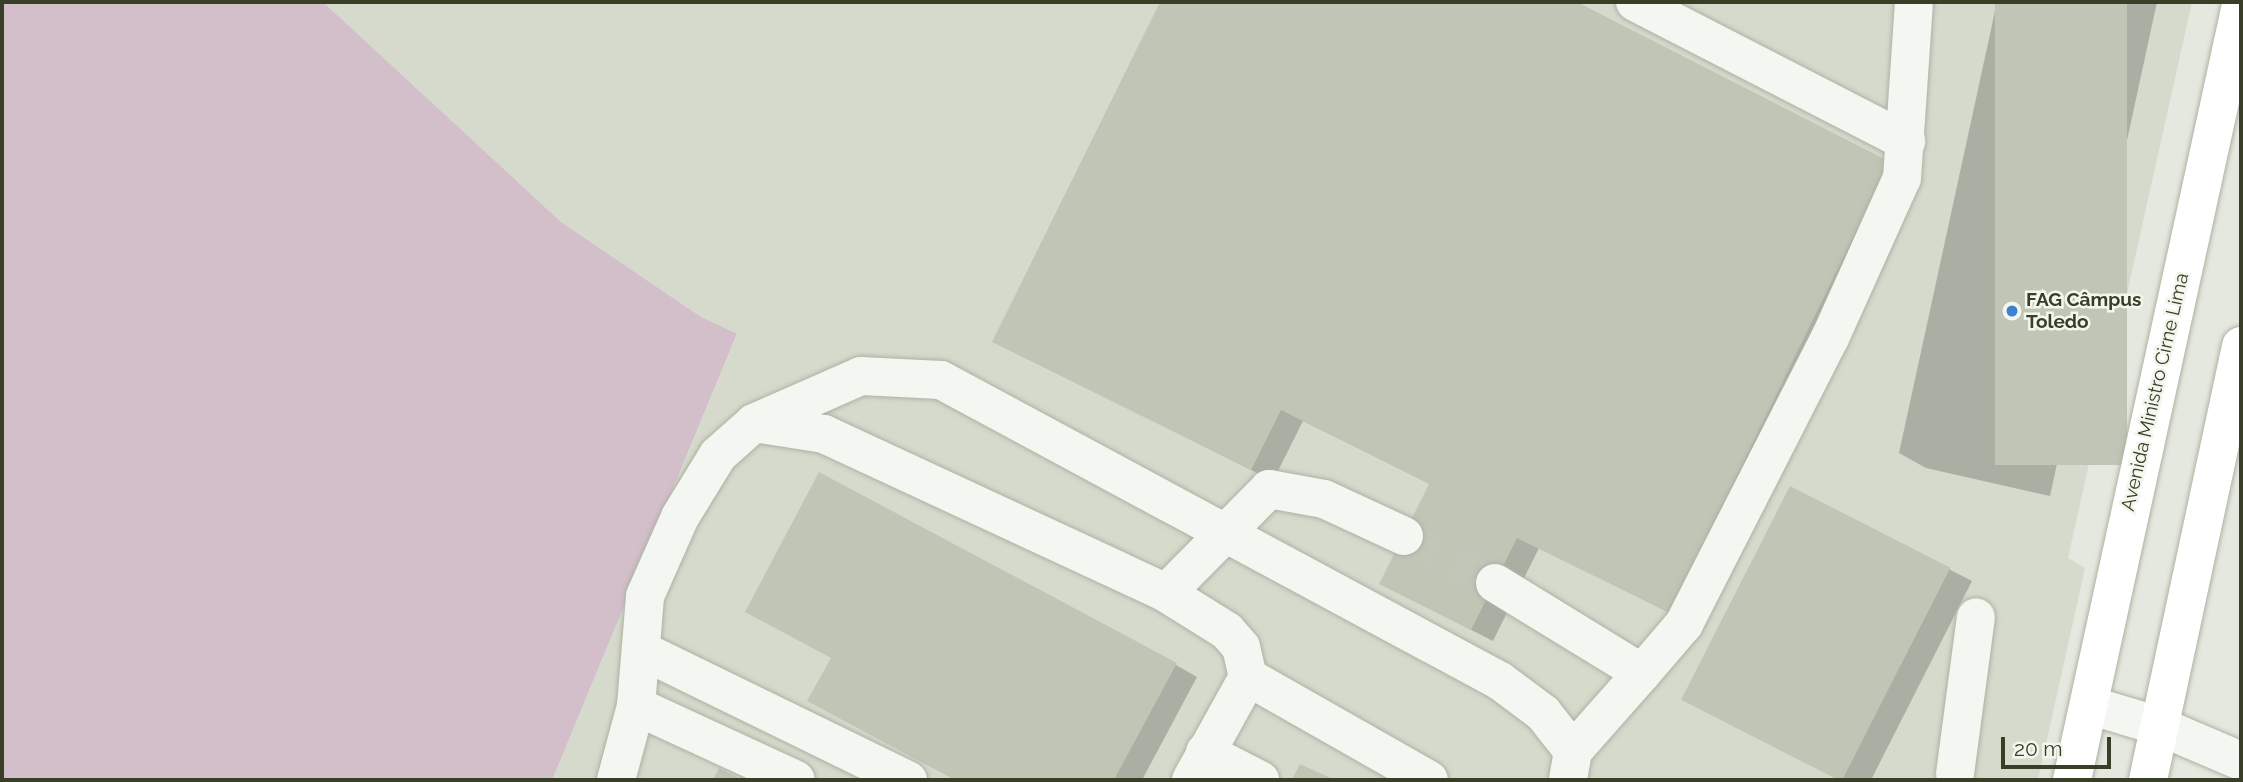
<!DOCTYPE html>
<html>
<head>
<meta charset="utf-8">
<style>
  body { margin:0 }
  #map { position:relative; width:2243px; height:782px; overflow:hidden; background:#e5e8de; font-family:Raleway,sans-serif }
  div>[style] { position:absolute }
  .built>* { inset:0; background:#d5dacc }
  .green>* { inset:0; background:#d2bfca }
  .shadow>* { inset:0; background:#0003 }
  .building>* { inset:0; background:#c0c5b5; transform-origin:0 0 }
  .minor-tunnel>* { height:38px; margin-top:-19px; transform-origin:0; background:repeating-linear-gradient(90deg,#c2c6b9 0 38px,transparent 0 57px) }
  .roads { filter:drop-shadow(0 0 2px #adb2a3) drop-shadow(0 0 2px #adb2a3) }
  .minor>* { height:38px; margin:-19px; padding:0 19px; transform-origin:19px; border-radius:19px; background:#f4f6f1 }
  .major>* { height:38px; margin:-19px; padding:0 19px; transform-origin:19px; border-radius:19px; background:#fff }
  .dots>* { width:19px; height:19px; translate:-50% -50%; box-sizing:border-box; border:4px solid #f3f6ed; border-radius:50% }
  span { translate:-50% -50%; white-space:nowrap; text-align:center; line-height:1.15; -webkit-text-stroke:5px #f3f6ed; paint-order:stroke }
  .poi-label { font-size:19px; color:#373f26; font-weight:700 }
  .left { translate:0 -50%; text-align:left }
  .street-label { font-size:19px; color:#373f26 }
  .frame { position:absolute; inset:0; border:4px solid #373f26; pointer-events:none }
  .scale { position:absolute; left:2001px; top:737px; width:110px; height:32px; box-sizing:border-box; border:4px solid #373f26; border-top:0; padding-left:9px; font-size:21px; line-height:24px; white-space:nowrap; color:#373f26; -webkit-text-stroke:5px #f3f6ed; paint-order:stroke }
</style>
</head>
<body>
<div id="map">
  <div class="built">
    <div style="clip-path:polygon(323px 2px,2192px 2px,2068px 558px,2085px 568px,2038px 780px,552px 780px,737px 335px,701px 317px,561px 222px)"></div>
  </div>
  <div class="green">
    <div style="clip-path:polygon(2px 2px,323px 2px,561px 222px,701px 317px,737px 334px,552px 780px,2px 780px)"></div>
  </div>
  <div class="shadow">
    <div style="clip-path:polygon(1162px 2px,1573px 2px,1889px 163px,1692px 624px,1539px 548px,1493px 641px,1381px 584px,1431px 484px,1303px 421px,1273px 481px,994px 341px)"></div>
    <div style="clip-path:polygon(1997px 2px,2157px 2px,2050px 496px,1926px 468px,1899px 453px)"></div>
    <div style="clip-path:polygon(1790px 488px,1972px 581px,1871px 780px,1841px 780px,1705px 711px)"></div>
    <div style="clip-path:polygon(833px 658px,1176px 665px,1197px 677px,1142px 780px,956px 780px,831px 713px)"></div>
  </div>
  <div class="building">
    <div style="clip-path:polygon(1160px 2px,1577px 2px,1890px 162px,1670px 613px,1517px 538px,1471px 630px,1379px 584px,1429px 484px,1281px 410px,1251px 470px,992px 342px)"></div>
    <div style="left:1995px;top:2px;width:132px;height:463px"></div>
    <div style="clip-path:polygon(819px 472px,1177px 663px,1114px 780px,955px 780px,807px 701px,831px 658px,745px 612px)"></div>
    <div style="left:1790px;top:486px;width:180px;height:240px;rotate:27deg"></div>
    <div style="clip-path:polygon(1300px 764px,1335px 780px,1292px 780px)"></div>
    <div style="clip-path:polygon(719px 768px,742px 780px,713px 780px)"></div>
  </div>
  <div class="minor-tunnel">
    <div style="left:1404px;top:536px;width:102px;rotate:27.3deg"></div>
  </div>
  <div class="roads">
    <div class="minor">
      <div style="left:1635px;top:2px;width:305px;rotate:27.2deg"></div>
      <div style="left:754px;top:423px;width:117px;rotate:-23.7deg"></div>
      <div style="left:861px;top:376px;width:80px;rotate:2.9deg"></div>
      <div style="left:941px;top:380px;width:635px;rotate:28.3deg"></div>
      <div style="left:1500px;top:681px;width:54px;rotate:36.7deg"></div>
      <div style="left:1543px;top:713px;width:48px;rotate:51.7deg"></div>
      <div style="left:1404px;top:536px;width:88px;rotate:-155.2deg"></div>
      <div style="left:1324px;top:499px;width:56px;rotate:-169.7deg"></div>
      <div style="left:1269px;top:489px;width:146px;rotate:134.7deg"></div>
      <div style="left:1166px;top:593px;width:72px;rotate:31.9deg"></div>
      <div style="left:1227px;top:631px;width:21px;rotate:49deg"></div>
      <div style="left:1241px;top:647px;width:31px;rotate:77deg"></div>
      <div style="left:1248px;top:677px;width:208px;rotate:29.6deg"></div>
      <div style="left:1495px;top:583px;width:172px;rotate:31.5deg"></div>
      <div style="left:1642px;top:673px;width:104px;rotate:131.5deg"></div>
      <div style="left:1573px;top:751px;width:29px;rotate:100deg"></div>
      <div style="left:643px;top:651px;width:295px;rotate:26deg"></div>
      <div style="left:1642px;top:673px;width:65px;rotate:-49.4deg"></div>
      <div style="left:1684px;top:624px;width:321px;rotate:-63deg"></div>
      <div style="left:1830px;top:338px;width:175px;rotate:-65.8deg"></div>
      <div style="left:1902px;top:178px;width:176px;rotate:-86.1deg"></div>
      <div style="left:2089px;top:705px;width:73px;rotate:16.7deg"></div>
      <div style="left:2159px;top:726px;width:89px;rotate:23.1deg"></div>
      <div style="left:636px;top:706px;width:176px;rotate:24.8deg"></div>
      <div style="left:1205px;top:752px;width:62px;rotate:27deg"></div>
      <div style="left:1955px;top:774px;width:158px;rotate:-82.4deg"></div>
      <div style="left:616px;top:780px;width:77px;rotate:-74.9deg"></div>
      <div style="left:636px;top:706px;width:110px;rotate:-85.3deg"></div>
      <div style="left:645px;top:596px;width:86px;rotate:-66.1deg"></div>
      <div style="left:680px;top:517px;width:73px;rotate:-58.5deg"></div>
      <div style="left:718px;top:455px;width:48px;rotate:-41.6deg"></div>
      <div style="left:754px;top:423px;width:71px;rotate:8.9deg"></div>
      <div style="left:824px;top:434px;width:377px;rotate:24.9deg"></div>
      <div style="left:1191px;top:780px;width:118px;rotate:-61deg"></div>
    </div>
    <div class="major">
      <div style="left:2072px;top:780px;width:793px;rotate:-77.7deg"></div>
      <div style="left:2148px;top:780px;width:444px;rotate:-77.9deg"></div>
    </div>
  </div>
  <div class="dots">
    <div style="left:2012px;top:311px;background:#3d82d3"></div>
  </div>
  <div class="poi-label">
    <span class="left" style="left:2026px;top:311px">FAG Câmpus<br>Toledo</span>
  </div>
  <div class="street-label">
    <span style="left:2155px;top:392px;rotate:-77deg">Avenida Ministro Cirne Lima</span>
  </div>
  <div class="frame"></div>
  <div class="scale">20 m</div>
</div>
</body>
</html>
